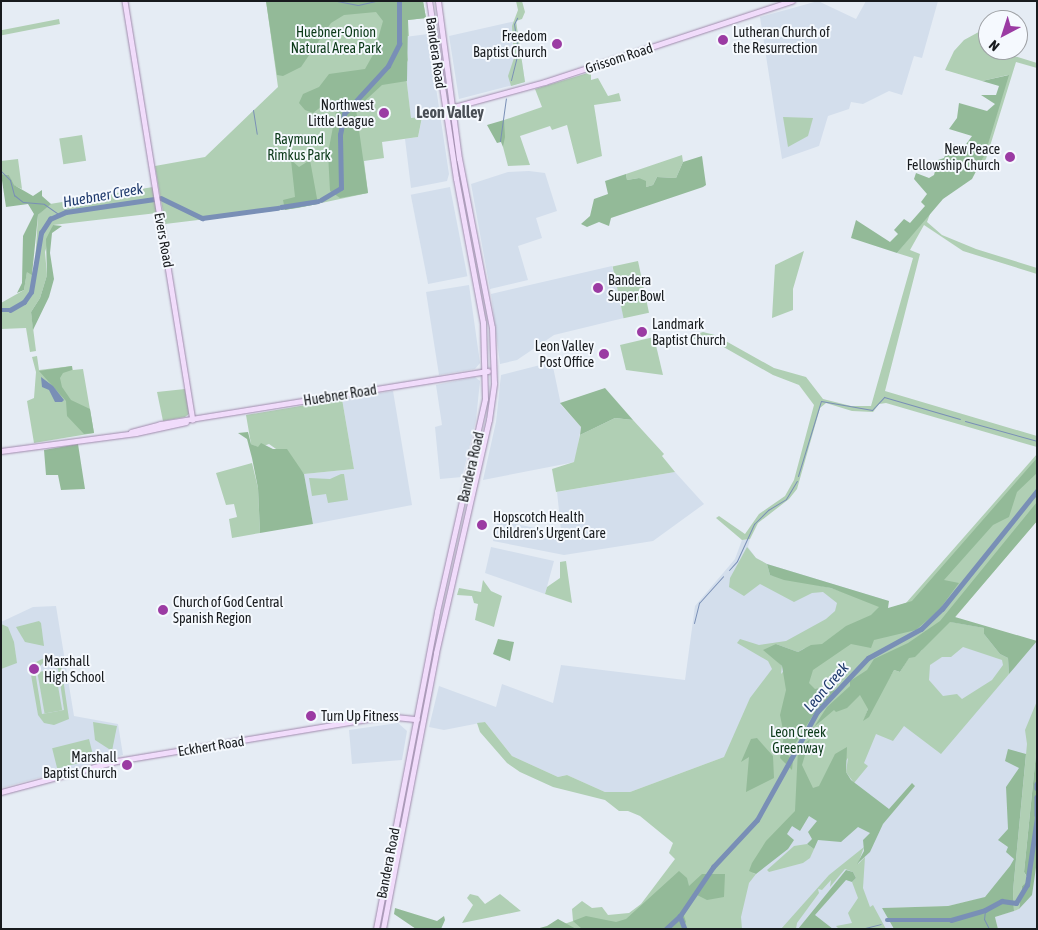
<!DOCTYPE html>
<html>
<head>
<meta charset="utf-8">
<style>
  body { margin:0 }
  #map { position:relative; width:1038px; height:930px; overflow:hidden; background:#e5ecf4; font-family:"Asap Condensed",sans-serif }
  div>[style] { position:absolute }
  .built>* { inset:0; background:#d3deec; transform-origin:0 0 }
  .green>* { inset:0; background:#b0cfb4; transform-origin:0 0 }
  .forest>* { inset:0; background:#93ba98 }
  .water>* { inset:0; background:#798fb6 }
  .stream>* { height:1px; margin:-0.5px; padding:0 0.5px; transform-origin:0.5px; border-radius:0.5px; background:#798fb6 }
  .river>* { height:4.5px; margin:-2.25px; padding:0 2.25px; transform-origin:2.25px; border-radius:2.25px; background:#798fb6 }
  .roads { filter:drop-shadow(0 0 1px #9f8aac) drop-shadow(0 0 1px #9f8aac) }
  .major>* { height:4.5px; margin:-2.25px; padding:0 2.25px; transform-origin:2.25px; border-radius:2.25px; background:#f1dcfb }
  .dots>* { width:14px; height:14px; translate:-50% -50%; box-sizing:border-box; border:2px solid #f5f9fe; border-radius:50% }
  span { translate:-50% -50%; white-space:nowrap; text-align:center; line-height:1.15; -webkit-text-stroke:4px #f5f9fe; paint-order:stroke }
  .park-label { font-size:14px; color:#0b3918 }
  .poi-label { font-size:14px; color:#181b1e }
  .left { translate:0 -50%; text-align:left }
  .right { translate:-100% -50%; text-align:right }
  .street-label { font-size:14px; color:#181b1e }
  .water-label { font-size:15px; color:#1f3a6d; font-style:italic }
  .quarter-label { font-size:16px; color:#4a4f56; font-weight:700 }
  .frame { position:absolute; inset:0; border:2px solid #181b1e; pointer-events:none }
  .north { position:absolute; left:978px; top:10px; width:50px; height:50px; box-sizing:border-box; background:#f5f9fe; border:1px solid #9da0a4; border-radius:50%; rotate:220deg; font-size:14px; font-weight:700; line-height:20px; text-align:center; color:#181b1e }
  .north::after { content:''; display:block; margin:auto; width:18px; height:22px; background:#9b3ba3; clip-path:polygon(50% 0,100% 100%,50% 72%,0 100%) }
</style>
</head>
<body>
<div id="map">
  <div class="built">
    <div style="clip-path:polygon(818px 1px,856px 19px,866px 1px,938px 1px,922px 58px,914px 56px,902px 95px,889px 91px,863px 104px,851px 102px,849px 109px,828px 116px,819px 146px,782px 159px,760px 17px)"></div>
    <div style="clip-path:polygon(516px 21px,525px 82px,459px 99px,449px 36px)"></div>
    <div style="clip-path:polygon(428px 34px,449px 174px,447px 181px,411px 188px,405px 139px,418px 137px,422px 118px,411px 119px,405px 67px,408px 60px,405px 37px)"></div>
    <div style="clip-path:polygon(529px 171px,545px 173px,557px 211px,536px 218px,542px 238px,518px 246px,528px 280px,490px 289px,471px 184px,508px 172px)"></div>
    <div style="left:450px;top:187px;width:91px;height:40px;rotate:79deg"></div>
    <div style="clip-path:polygon(612px 266px,624px 318px,554px 335px,517px 360px,500px 364px,491px 294px)"></div>
    <div style="clip-path:polygon(469px 285px,480px 363px,475px 369px,439px 375px,426px 292px)"></div>
    <div style="clip-path:polygon(552px 362px,561px 405px,581px 427px,575px 462px,483px 480px,496px 422px,501px 375px)"></div>
    <div style="clip-path:polygon(475px 377px,480px 381px,476px 420px,462px 477px,440px 479px,435px 427px,442px 425px,436px 385px)"></div>
    <div style="clip-path:polygon(393px 391px,412px 505px,313px 524px,304px 474px,354px 469px,342px 399px)"></div>
    <div style="clip-path:polygon(675px 472px,704px 504px,653px 541px,564px 555px,493px 541px,498px 520px,549px 531px,561px 529px,557px 492px)"></div>
    <div style="clip-path:polygon(750px 539px,748px 547px,756px 558px,767px 564px,889px 601px,724px 757px,630px 792px,605px 792px,567px 775px,558px 777px,512px 756px,485px 722px,444px 730px,429px 727px,439px 686px,496px 707px,502px 684px,553px 703px,561px 665px,685px 680px,695px 606px,735px 559px,742px 540px)"></div>
    <div style="clip-path:polygon(491px 547px,554px 561px,545px 594px,485px 573px)"></div>
    <div style="clip-path:polygon(56px 606px,74px 716px,118px 724px,123px 755px,1px 788px,1px 622px,33px 607px)"></div>
    <div style="clip-path:polygon(952px 620px,1037px 641px,1037px 736px,1026px 754px,1013px 891px,948px 906px,882px 908px,894px 929px,699px 929px)"></div>
    <div style="clip-path:polygon(398px 723px,407px 731px,402px 760px,352px 764px,349px 730px)"></div>
    <div style="clip-path:polygon(1037px 861px,1037px 929px,998px 929px,995px 917px,1019px 909px,1031px 895px)"></div>
  </div>
  <div class="green">
    <div style="clip-path:polygon(266px 1px,423px 1px,426px 18px,408px 20px,409px 36px,405px 37px,408px 60px,405px 67px,411px 118px,422px 117px,418px 137px,382px 142px,384px 158px,364px 161px,368px 193px,298px 208px,165px 224px,155px 166px,205px 157px,278px 87px)"></div>
    <div style="clip-path:polygon(516px 1px,522px 1px,525px 12px,522px 19px,516px 21px,525px 82px,511px 86px,508px 76px,514px 58px,512px 26px,518px 10px)"></div>
    <div style="left:59px;top:19px;width:5px;height:59px;rotate:79deg"></div>
    <div style="clip-path:polygon(986px 28px,988px 50px,1007px 50px,1014px 56px,1037px 63px,1037px 68px,1016px 62px,986px 159px,979px 169px,1008px 75px,982px 81px,945px 70px,954px 51px,964px 40px)"></div>
    <div style="clip-path:polygon(591px 72px,591px 80px,598px 78px,608px 96px,619px 93px,621px 101px,594px 105px,602px 156px,577px 164px,567px 125px,552px 130px,550px 126px,520px 136px,530px 165px,508px 166px,503px 147px,504px 120px,542px 107px,535px 89px)"></div>
    <div style="clip-path:polygon(783px 117px,813px 118px,808px 136px,788px 147px)"></div>
    <div style="left:82px;top:135px;width:26px;height:23px;rotate:81deg"></div>
    <div style="clip-path:polygon(682px 155px,683px 162px,676px 178px,657px 177px,653px 185px,646px 187px,639px 178px,627px 180px,626px 174px)"></div>
    <div style="clip-path:polygon(18px 159px,22px 189px,13px 185px,9px 175px,1px 174px,1px 161px)"></div>
    <div style="clip-path:polygon(153px 187px,157px 213px,53px 225px,45px 252px,47px 275px,40px 298px,31px 312px,36px 351px,30px 352px,26px 328px,1px 329px,1px 303px,24px 290px,27px 271px,32px 274px,35px 264px,38px 215px,50px 204px)"></div>
    <div style="clip-path:polygon(931px 211px,927px 222px,942px 235px,976px 249px,1037px 268px,1037px 274px,963px 251px,924px 225px,910px 250px,920px 254px,885px 391px,1037px 436px,1037px 447px,886px 403px,879px 404px,873px 412px,852px 411px,826px 403px,820px 408px,797px 489px,789px 499px,758px 523px,750px 539px,742px 540px,716px 518px,719px 516px,745px 534px,759px 514px,785px 496px,794px 480px,814px 405px,799px 385px,773px 375px,713px 341px,694px 339px,677px 342px,677px 340px,703px 332px,715px 335px,774px 368px,806px 377px,823px 399px,851px 406px,871px 406px,913px 258px,897px 253px)"></div>
    <div style="clip-path:polygon(804px 251px,793px 289px,793px 310px,772px 318px,775px 265px)"></div>
    <div style="left:638px;top:261px;width:53px;height:26px;rotate:78deg"></div>
    <div style="clip-path:polygon(654px 337px,663px 375px,626px 370px,620px 345px)"></div>
    <div style="clip-path:polygon(37px 356px,39px 370px,72px 366px,73px 370px,83px 369px,94px 433px,34px 443px,27px 401px,34px 398px,36px 372px,32px 357px)"></div>
    <div style="clip-path:polygon(185px 389px,189px 414px,185px 417px,163px 421px,157px 392px)"></div>
    <div style="clip-path:polygon(342px 399px,354px 469px,304px 474px,293px 461px,269px 444px,258px 448px,251px 444px,246px 415px)"></div>
    <div style="clip-path:polygon(615px 418px,633px 420px,664px 454px,662px 456px,675px 472px,556px 492px,552px 469px,574px 462px,580px 435px)"></div>
    <div style="clip-path:polygon(evenodd,1037px 454px,1037px 521px,951px 622px,984px 628px,984px 634px,1000px 654px,1008px 658px,1009px 674px,941px 754px,904px 726px,893px 741px,876px 734px,864px 763px,868px 766px,854px 783px,846px 772px,848px 758px,753px 873px,756px 874px,749px 883px,741px 917px,742px 929px,549px 929px,573px 921px,572px 909px,582px 901px,592px 908px,602px 907px,608px 915px,629px 913px,641px 904px,675px 859px,669px 853px,673px 843px,640px 816px,628px 811px,619px 811px,605px 800px,553px 787px,520px 772px,507px 763px,480px 732px,477px 723px,485px 722px,512px 756px,558px 777px,567px 775px,605px 792px,630px 792px,724px 757px,750px 698px,772px 669px,768px 661px,737px 643px,740px 639px,759px 645px,786px 641px,826px 619px,835px 611px,837px 603px,823px 592px,812px 593px,794px 602px,760px 584px,744px 596px,729px 587px,730px 578px,747px 547px,756px 558px,767px 564px,770px 575px,831px 588px,875px 603px,880px 607px,873px 614px,906px 603px,1037px 454px,928px 641px,921px 651px,909px 657px,900px 672px,894px 670px,864px 720px,868px 709px,903px 656px,928px 641px,1037px 454px,776px 644px,798px 652px,805px 648px,781px 674px,782px 666px,775px 659px,776px 644px,1037px 454px,963px 647px,1002px 660px,1003px 665px,992px 680px,962px 699px,957px 694px,943px 696px,929px 680px,930px 665px,942px 657px,951px 657px,963px 647px)"></div>
    <div style="clip-path:polygon(252px 463px,258px 488px,260px 533px,232px 538px,229px 519px,237px 517px,234px 504px,226px 505px,216px 473px)"></div>
    <div style="clip-path:polygon(341px 474px,344px 474px,348px 500px,328px 503px,326px 494px,312px 496px,309px 478px,330px 479px)"></div>
    <div style="clip-path:polygon(566px 561px,572px 603px,545px 594px,547px 587px,560px 578px,560px 562px)"></div>
    <div style="clip-path:polygon(483px 580px,491px 591px,502px 596px,494px 627px,475px 620px,478px 604px,474px 603px,472px 596px,457px 595px,459px 588px,481px 592px)"></div>
    <div style="clip-path:polygon(39px 621px,41px 623px,44px 646px,25px 642px,16px 627px)"></div>
    <div style="clip-path:polygon(1px 624px,8px 627px,14px 642px,17px 663px,1px 669px)"></div>
    <div style="clip-path:polygon(evenodd,46px 657px,60px 658px,69px 719px,54px 725px,44px 723px,38px 715px,31px 675px,34px 663px,46px 657px,45px 661px,53px 662px,58px 669px,64px 710px,42px 714px,35px 671px,45px 661px)"></div>
    <div style="left:55px;top:669px;width:42px;height:18px;rotate:80deg"></div>
    <div style="clip-path:polygon(1037px 701px,1037px 744px,1024px 872px,1029px 881px,1022px 886px,1019px 909px,1014px 911px,1013px 891px,1027px 744px,1025px 730px)"></div>
    <div style="clip-path:polygon(93px 722px,117px 726px,112px 751px,95px 740px)"></div>
    <div style="left:89px;top:739px;width:21px;height:38px;rotate:76deg"></div>
    <div style="clip-path:polygon(807px 844px,814px 849px,810px 858px,803px 863px,769px 872px,767px 870px,794px 846px)"></div>
    <div style="clip-path:polygon(864px 847px,858px 864px,865px 857px,863px 888px,870px 907px,873px 905px,886px 929px,839px 929px,836px 926px,852px 923px,848px 913px,858px 898px,852px 882px,856px 878px,853px 872px,845px 869px,830px 887px,831px 880px,822px 890px,818px 889px,819px 893px,797px 923px,796px 929px,781px 929px,829px 875px)"></div>
    <div style="clip-path:polygon(470px 894px,478px 896px,485px 904px,500px 894px,521px 911px,462px 923px,473px 905px,467px 898px)"></div>
  </div>
  <div class="forest">
    <div style="clip-path:polygon(266px 1px,423px 1px,426px 18px,408px 20px,407px 81px,382px 85px,356px 109px,368px 193px,340px 198px,330px 191px,328px 153px,337px 106px,331px 99px,313px 113px,305px 110px,299px 103px,303px 94px,319px 87px,329px 74px,365px 69px,374px 53px,383px 21px,376px 12px,344px 15px,331px 23px,301px 67px,283px 76px,277px 75px)"></div>
    <div style="clip-path:polygon(1009px 75px,985px 154px,972px 179px,943px 199px,897px 253px,851px 238px,856px 220px,890px 242px,898px 234px,894px 230px,904px 219px,910px 223px,925px 206px,921px 202px,927px 194px,914px 179px,916px 173px,929px 178px,934px 175px,938px 160px,944px 158px,950px 143px,964px 147px,972px 136px,949px 129px,957px 118px,959px 103px,987px 111px,995px 104px,981px 95px,996px 95px,999px 86px,982px 81px)"></div>
    <div style="clip-path:polygon(504px 120px,505px 137px,503px 147px,501px 142px,497px 143px,487px 125px)"></div>
    <div style="clip-path:polygon(702px 156px,706px 185px,703px 187px,611px 218px,609px 226px,599px 222px,587px 227px,581px 224px,590px 216px,594px 199px,608px 194px,605px 181px,626px 174px,627px 180px,639px 178px,646px 181px,646px 187px,653px 185px,657px 177px,676px 178px,683px 162px)"></div>
    <div style="clip-path:polygon(291px 160px,299px 167px,310px 160px,318px 204px,285px 210px,283px 200px,295px 197px)"></div>
    <div style="clip-path:polygon(1px 174px,9px 175px,14px 185px,33px 196px,42px 190px,42px 196px,51px 204px,38px 215px,32px 275px,27px 272px,24px 290px,17px 293px,22px 283px,23px 236px,34px 214px,28px 204px,6px 207px)"></div>
    <div style="clip-path:polygon(53px 225px,62px 226px,52px 233px,50px 253px,54px 279px,49px 297px,33px 330px,31px 312px,40px 298px,47px 275px,46px 239px)"></div>
    <div style="clip-path:polygon(72px 366px,72px 370px,63px 373px,60px 378px,62px 387px,71px 400px,90px 409px,94px 433px,84px 434px,67px 416px,66px 401px,39px 371px)"></div>
    <div style="clip-path:polygon(605px 388px,633px 420px,615px 418px,580px 435px,581px 427px,560px 403px)"></div>
    <div style="clip-path:polygon(248px 432px,251px 444px,258px 447px,261px 443px,273px 449px,287px 449px,304px 474px,313px 524px,260px 533px,258px 488px,252px 458px,247px 439px,238px 433px)"></div>
    <div style="clip-path:polygon(78px 444px,85px 489px,61px 490px,58px 475px,46px 475px,44px 450px)"></div>
    <div style="clip-path:polygon(1037px 458px,1037px 473px,1017px 492px,1009px 517px,993px 525px,944px 580px,959px 583px,939px 610px,916px 630px,874px 640px,871px 648px,851px 644px,813px 670px,809px 683px,815px 689px,825px 687px,836px 691px,817px 709px,788px 755px,793px 760px,792px 770px,780px 758px,784px 735px,780px 715px,786px 690px,782px 666px,763px 650px,776px 644px,798px 652px,811px 645px,822px 644px,846px 626px,871px 615px,879px 607px,831px 588px,784px 580px,770px 575px,767px 564px,889px 601px,888px 608px,912px 601px)"></div>
    <div style="clip-path:polygon(1037px 502px,1037px 521px,955px 617px,1037px 641px,1009px 674px,1008px 658px,1000px 654px,984px 634px,984px 628px,950px 622px,915px 657px,909px 658px,900px 672px,894px 670px,869px 717px,863px 721px,868px 709px,860px 695px,847px 708px,836px 712px,834px 710px,814px 727px,827px 707px,850px 686px,850px 681px,867px 670px,874px 659px,908px 643px,940px 621px)"></div>
    <div style="clip-path:polygon(498px 639px,514px 642px,510px 661px,493px 654px)"></div>
    <div style="clip-path:polygon(757px 738px,773px 756px,774px 778px,746px 792px,749px 757px,741px 762px,751px 739px)"></div>
    <div style="clip-path:polygon(810px 739px,802px 765px,813px 788px,819px 786px,835px 754px,847px 747px,846px 772px,851px 780px,889px 809px,912px 783px,915px 786px,883px 824px,870px 852px,857px 864px,864px 851px,863px 840px,870px 833px,858px 827px,841px 842px,818px 840px,814px 849px,807px 844px,812px 839px,808px 832px,817px 821px,809px 816px,800px 831px,792px 826px,787px 834px,794px 840px,788px 849px,756px 874px,749px 871px,752px 863px,766px 841px,795px 811px,798px 749px)"></div>
    <div style="clip-path:polygon(1037px 744px,1037px 861px,1032px 895px,1019px 909px,1022px 886px,1029px 880px,1024px 872px)"></div>
    <div style="clip-path:polygon(1008px 749px,1026px 754px,1013px 891px,1014px 911px,995px 917px,998px 929px,894px 929px,882px 908px,948px 906px,985px 897px,1010px 866px,1014px 859px,1006px 852px,1008px 847px,998px 840px,1008px 829px,1006px 787px,1019px 768px,1005px 761px)"></div>
    <div style="clip-path:polygon(846px 870px,853px 872px,856px 878px,852px 882px,846px 880px,815px 915px,833px 929px,798px 929px)"></div>
    <div style="clip-path:polygon(679px 871px,687px 878px,689px 886px,702px 874px,725px 874px,724px 897px,707px 900px,697px 895px,683px 913px,686px 922px,681px 929px,582px 929px,573px 921px,586px 916px,616px 922px,626px 919px)"></div>
    <div style="clip-path:polygon(395px 908px,437px 921px,444px 916px,445px 920px,441px 929px,416px 929px,394px 914px)"></div>
    <div style="clip-path:polygon(558px 919px,576px 929px,536px 929px,547px 926px)"></div>
  </div>
  <div class="water">
    <div style="clip-path:polygon(41px 377px,53px 386px,64px 400px,62px 402px,55px 402px,49px 390px,42px 387px)"></div>
  </div>
  <div class="stream">
    <div style="left:294px;top:1px;width:23px"></div>
    <div style="left:337px;top:1px;width:21px;rotate:11deg"></div>
    <div style="left:358px;top:5px;width:17px;rotate:-13deg"></div>
    <div style="left:511px;top:80px;width:29px;rotate:-76deg"></div>
    <div style="left:518px;top:52px;width:28px;rotate:-98deg"></div>
    <div style="left:514px;top:24px;width:7px;rotate:-63deg"></div>
    <div style="left:253px;top:110px;width:24px;rotate:81deg"></div>
    <div style="left:500px;top:141px;width:43px;rotate:-82.1deg"></div>
    <div style="left:1px;top:171px;width:13px;rotate:45deg"></div>
    <div style="left:10px;top:180px;width:16px;rotate:75deg"></div>
    <div style="left:14px;top:195px;width:11px;rotate:38deg"></div>
    <div style="left:23px;top:202px;width:21px;rotate:5deg"></div>
    <div style="left:44px;top:204px;width:19px;rotate:35deg"></div>
    <div style="left:965px;top:421px;width:75px;rotate:15.5deg"></div>
    <div style="left:798px;top:476px;width:78px;rotate:-73deg"></div>
    <div style="left:821px;top:401px;width:52px;rotate:10deg"></div>
    <div style="left:872px;top:410px;width:18px;rotate:-47deg"></div>
    <div style="left:884px;top:397px;width:79px;rotate:16.1deg"></div>
    <div style="left:729px;top:570px;width:12px;rotate:-48deg"></div>
    <div style="left:737px;top:561px;width:41px;rotate:-65.3deg"></div>
    <div style="left:754px;top:524px;width:20px;rotate:-45deg"></div>
    <div style="left:768px;top:510px;width:21px;rotate:-31deg"></div>
    <div style="left:786px;top:499px;width:21px;rotate:-59deg"></div>
    <div style="left:694px;top:623px;width:21px;rotate:-76deg"></div>
    <div style="left:699px;top:603px;width:36px;rotate:-48deg"></div>
    <div style="left:985px;top:910px;width:9px;rotate:96deg"></div>
    <div style="left:984px;top:919px;width:11px;rotate:63deg"></div>
    <div style="left:865px;top:928px;width:16px;rotate:-14deg"></div>
  </div>
  <div class="river">
    <div style="left:161px;top:198px;width:46px;rotate:26deg"></div>
    <div style="left:202px;top:218px;width:76px;rotate:-7.6deg"></div>
    <div style="left:321px;top:200px;width:23px;rotate:-31deg"></div>
    <div style="left:341px;top:188px;width:53px;rotate:-91.1deg"></div>
    <div style="left:340px;top:135px;width:21px;rotate:-79deg"></div>
    <div style="left:344px;top:114px;width:65px;rotate:-47.5deg"></div>
    <div style="left:388px;top:66px;width:25px;rotate:-63deg"></div>
    <div style="left:399px;top:44px;width:43px;rotate:-90deg"></div>
    <div style="left:281px;top:207px;width:37px;rotate:-9deg"></div>
    <div style="left:1px;top:310px;width:9px"></div>
    <div style="left:10px;top:310px;width:16px;rotate:-30deg"></div>
    <div style="left:24px;top:302px;width:12px;rotate:-55deg"></div>
    <div style="left:31px;top:292px;width:60px;rotate:-80.4deg"></div>
    <div style="left:41px;top:233px;width:17px;rotate:-57deg"></div>
    <div style="left:50px;top:219px;width:17px;rotate:-24deg"></div>
    <div style="left:66px;top:212px;width:89px;rotate:-8.4deg"></div>
    <div style="left:1037px;top:784px;width:4px;rotate:90deg"></div>
    <div style="left:1037px;top:797px;width:18px;rotate:90deg"></div>
    <div style="left:680px;top:916px;width:14px;rotate:69deg"></div>
    <div style="left:887px;top:920px;width:64px"></div>
    <div style="left:951px;top:920px;width:35px;rotate:-16deg"></div>
    <div style="left:985px;top:910px;width:19px;rotate:-28deg"></div>
    <div style="left:1002px;top:901px;width:14px;rotate:8deg"></div>
    <div style="left:1016px;top:903px;width:21px;rotate:-59deg"></div>
    <div style="left:1027px;top:885px;width:69px;rotate:-81.6deg"></div>
    <div style="left:666px;top:929px;width:19px;rotate:-43deg"></div>
    <div style="left:680px;top:916px;width:59px;rotate:-56deg"></div>
    <div style="left:713px;top:867px;width:64px;rotate:-46.9deg"></div>
    <div style="left:757px;top:820px;width:124px;rotate:-60.9deg"></div>
    <div style="left:817px;top:712px;width:74px;rotate:-46.6deg"></div>
    <div style="left:868px;top:658px;width:60px;rotate:-28.7deg"></div>
    <div style="left:921px;top:629px;width:29px;rotate:-44deg"></div>
    <div style="left:942px;top:609px;width:151px;rotate:-51.2deg"></div>
  </div>
  <div class="roads">
    <div class="major">
      <div style="left:125px;top:1px;width:424px;rotate:80.8deg"></div>
      <div style="left:450px;top:108px;width:98px;rotate:-15.3deg"></div>
      <div style="left:545px;top:82px;width:260px;rotate:-18.2deg"></div>
      <div style="left:131px;top:432px;width:30px;rotate:-15deg"></div>
      <div style="left:160px;top:424px;width:332px;rotate:-9.2deg"></div>
      <div style="left:1px;top:451px;width:136px;rotate:-7.6deg"></div>
      <div style="left:136px;top:433px;width:51px;rotate:-12.4deg"></div>
      <div style="left:1px;top:792px;width:120px;rotate:-15deg"></div>
      <div style="left:117px;top:761px;width:273px;rotate:-9.5deg"></div>
      <div style="left:386px;top:716px;width:31px;rotate:6deg"></div>
      <div style="left:376px;top:929px;width:323px;rotate:-79.1deg"></div>
      <div style="left:437px;top:612px;width:218px;rotate:-77.3deg"></div>
      <div style="left:485px;top:399px;width:76px;rotate:-91.5deg"></div>
      <div style="left:483px;top:323px;width:147px;rotate:-100.6deg"></div>
      <div style="left:456px;top:179px;width:180px;rotate:-98.6deg"></div>
      <div style="left:383px;top:929px;width:281px;rotate:-79.1deg"></div>
      <div style="left:436px;top:653px;width:239px;rotate:-77.2deg"></div>
      <div style="left:489px;top:420px;width:37px;rotate:-82deg"></div>
      <div style="left:494px;top:383px;width:55px;rotate:-92.1deg"></div>
      <div style="left:492px;top:328px;width:172px;rotate:-101deg"></div>
      <div style="left:459px;top:159px;width:159px;rotate:-97.6deg"></div>
    </div>
  </div>
  <div class="dots">
    <div style="left:723px;top:40px;background:#9b3ba3"></div>
    <div style="left:557px;top:44px;background:#9b3ba3"></div>
    <div style="left:384px;top:113px;background:#9b3ba3"></div>
    <div style="left:1010px;top:157px;background:#9b3ba3"></div>
    <div style="left:598px;top:288px;background:#9b3ba3"></div>
    <div style="left:642px;top:332px;background:#9b3ba3"></div>
    <div style="left:604px;top:354px;background:#9b3ba3"></div>
    <div style="left:482px;top:525px;background:#9b3ba3"></div>
    <div style="left:163px;top:610px;background:#9b3ba3"></div>
    <div style="left:34px;top:669px;background:#9b3ba3"></div>
    <div style="left:311px;top:716px;background:#9b3ba3"></div>
    <div style="left:127px;top:765px;background:#9b3ba3"></div>
  </div>
  <div class="park-label">
    <span style="left:336px;top:40px">Huebner-Onion<br>Natural Area Park</span>
    <span style="left:299px;top:147px">Raymund<br>Rimkus Park</span>
    <span style="left:798px;top:740px">Leon Creek<br>Greenway</span>
  </div>
  <div class="poi-label">
    <span class="left" style="left:733px;top:40px">Lutheran Church of<br>the Resurrection</span>
    <span class="right" style="left:547px;top:44px">Freedom<br>Baptist Church</span>
    <span class="right" style="left:374px;top:113px">Northwest<br>Little League</span>
    <span class="right" style="left:1000px;top:157px">New Peace<br>Fellowship Church</span>
    <span class="left" style="left:608px;top:288px">Bandera<br>Super Bowl</span>
    <span class="left" style="left:652px;top:332px">Landmark<br>Baptist Church</span>
    <span class="right" style="left:594px;top:354px">Leon Valley<br>Post Office</span>
    <span class="left" style="left:493px;top:525px">Hopscotch Health<br>Children's Urgent Care</span>
    <span class="left" style="left:173px;top:610px">Church of God Central<br>Spanish Region</span>
    <span class="left" style="left:44px;top:669px">Marshall<br>High School</span>
    <span class="left" style="left:321px;top:716px">Turn Up Fitness</span>
    <span class="right" style="left:117px;top:765px">Marshall<br>Baptist Church</span>
  </div>
  <div class="street-label">
    <span style="left:436px;top:53px;rotate:82deg">Bandera Road</span>
    <span style="left:619px;top:58px;rotate:-18deg">Grissom Road</span>
    <span style="left:164px;top:240px;rotate:80deg">Evers Road</span>
    <span style="left:340px;top:395px;rotate:-9deg">Huebner Road</span>
    <span style="left:471px;top:467px;rotate:-77deg">Bandera Road</span>
    <span style="left:211px;top:746px;rotate:-9deg">Eckhert Road</span>
    <span style="left:388px;top:863px;rotate:-79deg">Bandera Road</span>
  </div>
  <div class="water-label">
    <span style="left:103px;top:195px;rotate:-10deg">Huebner Creek</span>
    <span style="left:826px;top:687px;rotate:-49deg">Leon Creek</span>
  </div>
  <div class="quarter-label">
    <span style="left:450px;top:112px">Leon Valley</span>
  </div>
  <div class="frame"></div>
  <div class="north">N</div>
</div>
</body>
</html>
